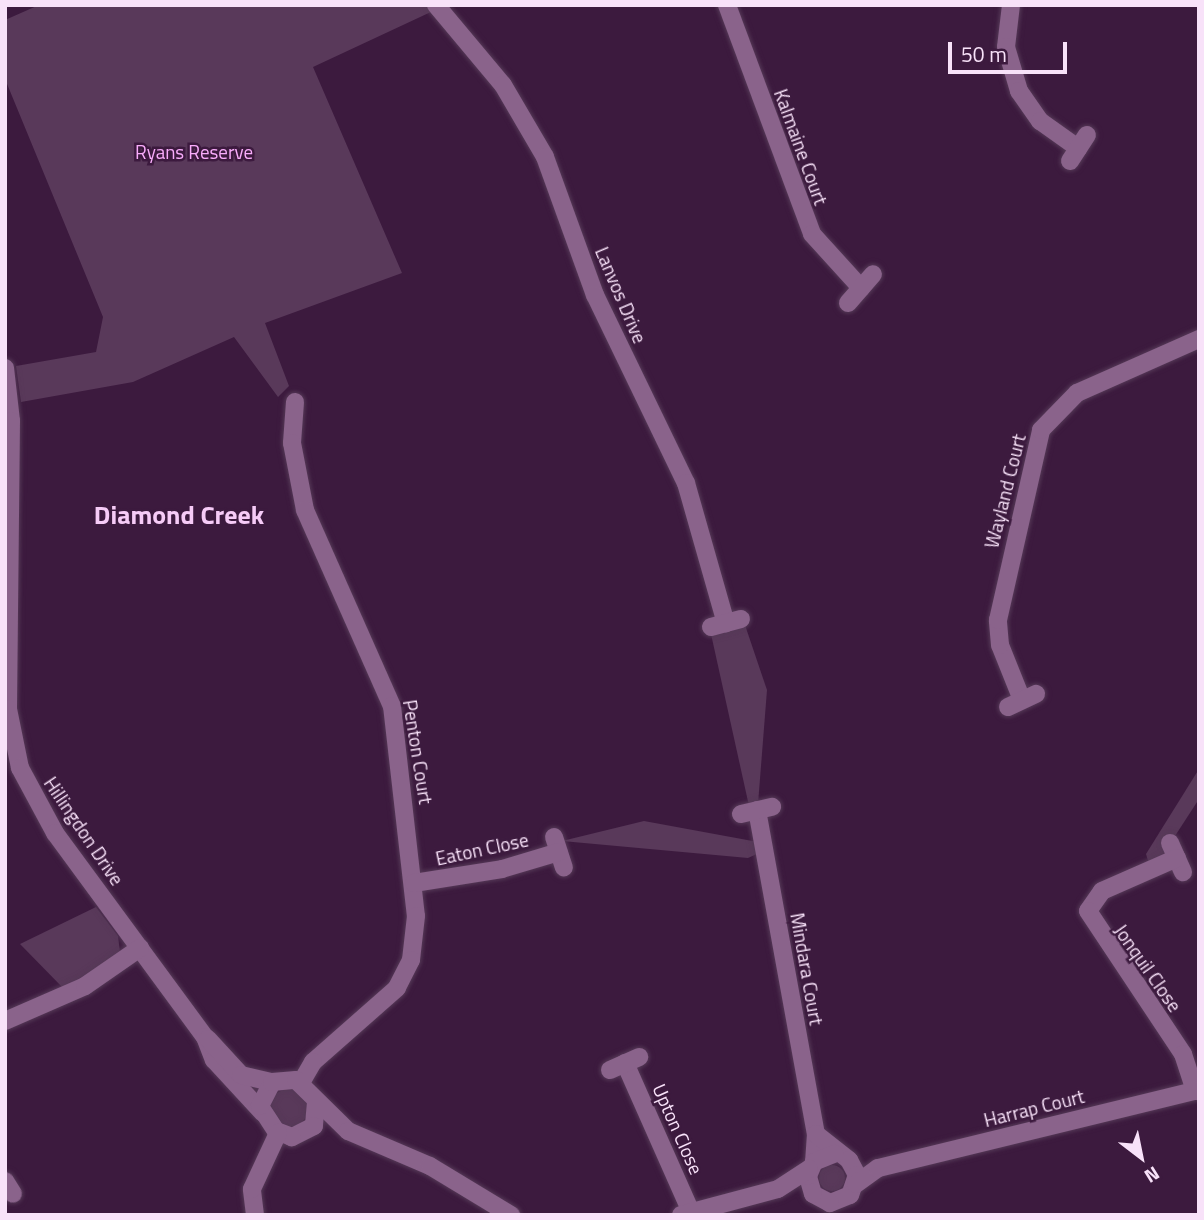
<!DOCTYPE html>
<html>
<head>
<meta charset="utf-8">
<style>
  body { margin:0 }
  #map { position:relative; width:1204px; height:1220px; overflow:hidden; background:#3c1a3e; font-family:"Titillium Web",sans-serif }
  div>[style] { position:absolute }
  .green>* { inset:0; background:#59395a }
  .round { border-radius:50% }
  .roads { filter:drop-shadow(0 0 2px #553957) drop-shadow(0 0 2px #553957) }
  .minor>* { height:18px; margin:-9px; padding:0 9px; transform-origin:9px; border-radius:9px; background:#8a638b }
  span { translate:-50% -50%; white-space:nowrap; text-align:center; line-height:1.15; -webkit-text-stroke:5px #3c1a3e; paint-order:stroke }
  .street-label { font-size:19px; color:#f8e2f9 }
  .park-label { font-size:19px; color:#f9acfb }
  .district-label { font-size:26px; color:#f6cbf7; font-weight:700 }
  .frame { position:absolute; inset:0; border:7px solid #f8e2f9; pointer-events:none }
  .north { position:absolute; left:1106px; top:1122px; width:70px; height:70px; -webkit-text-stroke:5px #3c1a3e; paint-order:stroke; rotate:148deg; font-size:19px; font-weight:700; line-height:28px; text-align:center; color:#f8e2f9 }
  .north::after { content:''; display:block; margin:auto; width:24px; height:32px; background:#f8e2f9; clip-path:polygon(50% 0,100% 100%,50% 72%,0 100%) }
  .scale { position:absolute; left:948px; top:42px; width:119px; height:32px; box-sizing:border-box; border:4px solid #f8e2f9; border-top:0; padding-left:9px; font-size:21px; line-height:24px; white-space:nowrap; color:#f8e2f9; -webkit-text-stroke:5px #3c1a3e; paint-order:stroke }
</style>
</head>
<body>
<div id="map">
  <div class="green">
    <div style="clip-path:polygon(39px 5px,429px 5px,433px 11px,313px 67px,402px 273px,265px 323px,289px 386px,278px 397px,234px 337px,133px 382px,21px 402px,16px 366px,96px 352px,103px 317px,5px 79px,5px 20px)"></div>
    <div style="clip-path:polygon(745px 625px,767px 690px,758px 804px,749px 806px,711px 634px)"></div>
    <div style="clip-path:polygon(1199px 769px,1199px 799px,1162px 856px,1149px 864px,1146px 854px)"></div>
    <div style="clip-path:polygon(644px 821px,758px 842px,759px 853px,748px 858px,562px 841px)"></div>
    <div style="clip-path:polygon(96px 907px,118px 936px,120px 952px,64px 989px,20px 944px)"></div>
    <div class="round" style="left:270px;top:1089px;width:38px;height:38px"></div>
    <div class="round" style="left:819px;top:1165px;width:26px;height:26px"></div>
  </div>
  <div class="roads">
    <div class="minor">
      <div style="left:436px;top:5px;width:104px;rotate:50.1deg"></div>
      <div style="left:503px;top:85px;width:83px;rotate:59.7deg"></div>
      <div style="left:545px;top:157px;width:147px;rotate:70.1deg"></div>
      <div style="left:595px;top:295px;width:209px;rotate:64.2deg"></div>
      <div style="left:686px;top:483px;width:146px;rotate:74.1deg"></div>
      <div style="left:727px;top:5px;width:244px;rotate:69.6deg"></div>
      <div style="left:812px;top:234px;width:73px;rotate:47.8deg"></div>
      <div style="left:1011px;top:5px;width:42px;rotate:96.8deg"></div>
      <div style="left:1006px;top:47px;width:46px;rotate:73.5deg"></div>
      <div style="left:1019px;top:91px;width:37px;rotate:55deg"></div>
      <div style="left:1040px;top:121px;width:47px;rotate:35.4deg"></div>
      <div style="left:1070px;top:161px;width:31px;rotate:-57deg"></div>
      <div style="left:848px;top:303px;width:38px;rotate:-49deg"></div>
      <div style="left:5px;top:368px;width:53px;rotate:83.5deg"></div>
      <div style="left:11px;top:421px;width:288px;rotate:90.6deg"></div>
      <div style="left:8px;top:709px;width:60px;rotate:78.5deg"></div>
      <div style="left:20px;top:768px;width:74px;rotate:61.7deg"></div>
      <div style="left:55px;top:833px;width:253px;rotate:53.7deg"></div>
      <div style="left:205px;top:1037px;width:25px;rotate:69deg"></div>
      <div style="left:214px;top:1060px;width:72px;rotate:47.2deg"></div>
      <div style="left:295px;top:402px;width:41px;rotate:94.2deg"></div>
      <div style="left:292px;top:443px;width:68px;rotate:79deg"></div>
      <div style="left:305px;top:510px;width:214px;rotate:66.1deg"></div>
      <div style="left:392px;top:706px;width:211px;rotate:83.5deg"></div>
      <div style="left:416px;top:916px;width:44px;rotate:96.5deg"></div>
      <div style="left:411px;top:960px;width:31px;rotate:117deg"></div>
      <div style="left:397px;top:988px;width:112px;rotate:138.6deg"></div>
      <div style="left:313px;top:1062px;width:24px;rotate:120deg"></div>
      <div style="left:711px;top:627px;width:31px;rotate:-15deg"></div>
      <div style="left:1022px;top:700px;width:59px;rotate:-111.8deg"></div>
      <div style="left:1000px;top:645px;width:25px;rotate:-95deg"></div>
      <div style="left:998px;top:620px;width:195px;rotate:-77.2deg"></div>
      <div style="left:1041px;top:430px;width:52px;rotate:-45.8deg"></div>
      <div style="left:1077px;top:393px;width:133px;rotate:-23.9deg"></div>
      <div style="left:1008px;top:707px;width:31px;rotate:-25deg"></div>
      <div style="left:757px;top:810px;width:329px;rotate:79.7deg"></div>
      <div style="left:816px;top:1134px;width:28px;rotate:94deg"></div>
      <div style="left:741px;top:814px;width:32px;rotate:-13deg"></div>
      <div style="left:554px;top:837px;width:32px;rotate:72deg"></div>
      <div style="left:1170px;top:843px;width:32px;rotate:66deg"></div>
      <div style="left:1177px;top:858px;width:82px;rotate:156.3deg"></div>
      <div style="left:1102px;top:891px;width:24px;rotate:125deg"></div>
      <div style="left:1088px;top:911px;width:172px;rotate:56.4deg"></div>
      <div style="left:1183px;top:1054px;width:39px;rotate:72deg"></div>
      <div style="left:414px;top:883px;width:89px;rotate:-9deg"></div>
      <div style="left:502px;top:869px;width:59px;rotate:-16.6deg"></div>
      <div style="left:5px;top:1021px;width:87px;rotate:-23.6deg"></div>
      <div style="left:85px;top:986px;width:67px;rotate:-34.6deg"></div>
      <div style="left:208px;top:1039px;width:49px;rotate:47.5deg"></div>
      <div style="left:241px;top:1075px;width:32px;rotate:13deg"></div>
      <div style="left:625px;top:1063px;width:163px;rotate:66.1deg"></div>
      <div style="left:610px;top:1070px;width:32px;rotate:-24deg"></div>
      <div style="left:316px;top:1102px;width:24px;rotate:95deg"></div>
      <div style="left:314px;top:1126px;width:25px;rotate:153deg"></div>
      <div style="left:292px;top:1137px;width:17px;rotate:-159deg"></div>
      <div style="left:276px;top:1131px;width:30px;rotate:-123deg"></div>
      <div style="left:260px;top:1106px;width:27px;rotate:-63deg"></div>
      <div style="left:272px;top:1082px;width:24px;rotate:-5deg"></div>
      <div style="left:296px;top:1080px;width:73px;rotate:44.4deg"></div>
      <div style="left:348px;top:1131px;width:89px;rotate:23.1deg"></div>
      <div style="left:430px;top:1166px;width:95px;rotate:31.2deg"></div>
      <div style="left:816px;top:1134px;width:42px;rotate:38.2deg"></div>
      <div style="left:849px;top:1160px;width:17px;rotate:62deg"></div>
      <div style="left:857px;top:1175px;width:21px;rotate:109deg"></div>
      <div style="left:850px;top:1195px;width:22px;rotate:158deg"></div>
      <div style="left:830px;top:1203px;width:19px;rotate:-152deg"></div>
      <div style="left:813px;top:1194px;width:19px;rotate:-106deg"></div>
      <div style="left:808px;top:1176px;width:15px;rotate:-67deg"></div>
      <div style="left:814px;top:1162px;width:22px;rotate:-22deg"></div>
      <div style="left:5px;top:1181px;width:15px;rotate:58deg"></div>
      <div style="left:856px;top:1184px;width:27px;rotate:-36deg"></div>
      <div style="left:878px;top:1168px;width:330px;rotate:-13.7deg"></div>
      <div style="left:255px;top:1215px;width:26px;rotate:-97deg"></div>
      <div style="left:252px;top:1189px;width:62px;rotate:-65.1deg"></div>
      <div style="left:681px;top:1215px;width:100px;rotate:-15deg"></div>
      <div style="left:778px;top:1189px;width:37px;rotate:-33deg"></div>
    </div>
  </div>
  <div class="street-label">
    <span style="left:801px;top:147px;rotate:70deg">Kalmaine Court</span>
    <span style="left:621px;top:295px;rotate:67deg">Lanvos Drive</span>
    <span style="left:1005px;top:491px;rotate:-76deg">Wayland Court</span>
    <span style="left:418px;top:752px;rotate:81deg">Penton Court</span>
    <span style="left:84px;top:831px;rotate:56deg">Hillingdon Drive</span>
    <span style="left:482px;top:849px;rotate:-12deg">Eaton Close</span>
    <span style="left:1148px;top:968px;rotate:55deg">Jonquil Close</span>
    <span style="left:807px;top:969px;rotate:80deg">Mindara Court</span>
    <span style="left:1034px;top:1108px;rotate:-14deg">Harrap Court</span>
    <span style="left:678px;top:1129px;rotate:66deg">Upton Close</span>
  </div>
  <div class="park-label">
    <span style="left:194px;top:152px">Ryans Reserve</span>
  </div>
  <div class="district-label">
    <span style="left:179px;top:515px">Diamond Creek</span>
  </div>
  <div class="frame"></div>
  <div class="north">N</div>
  <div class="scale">50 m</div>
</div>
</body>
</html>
